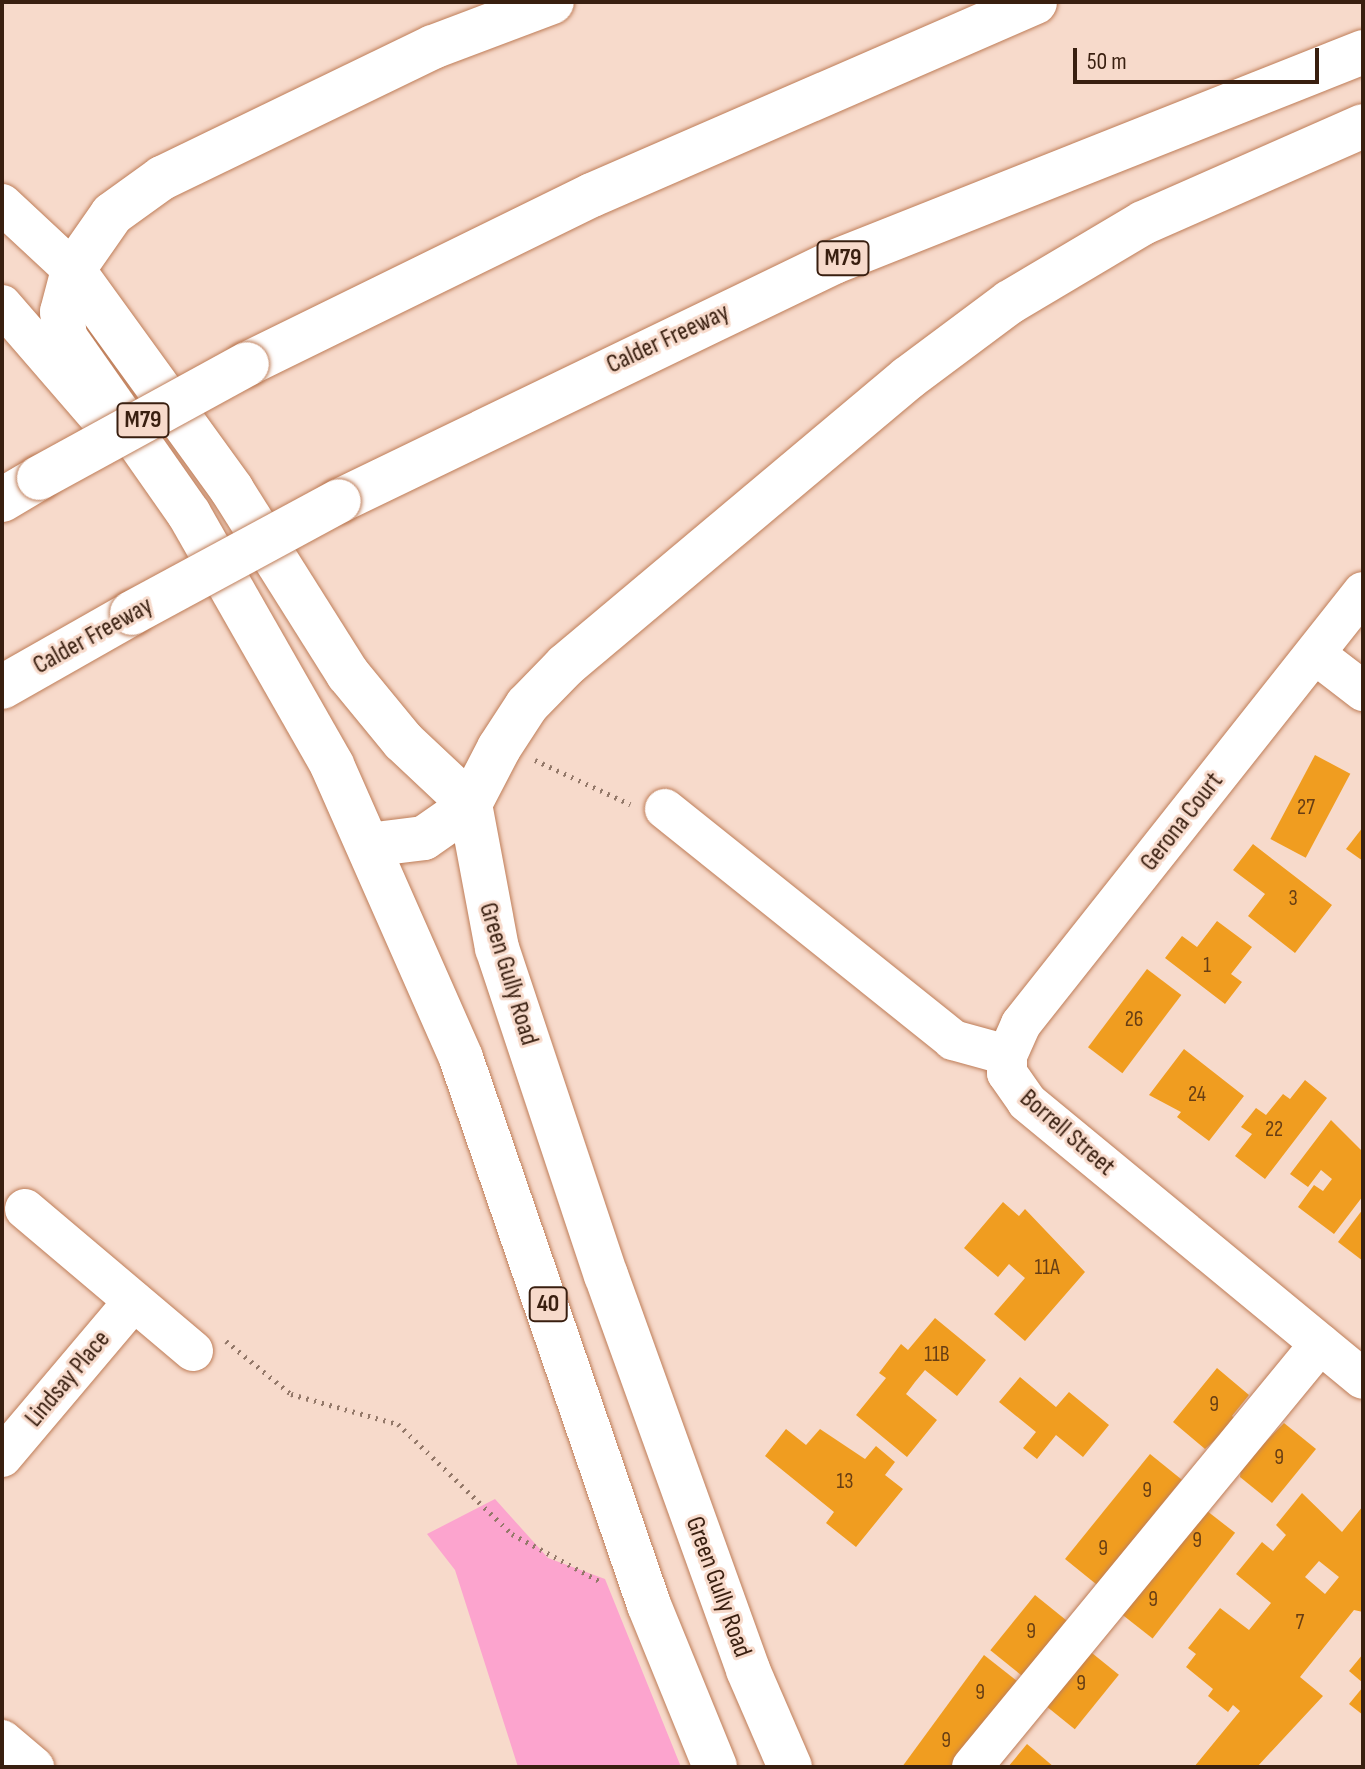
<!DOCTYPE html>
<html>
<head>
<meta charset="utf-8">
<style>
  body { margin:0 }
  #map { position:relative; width:1365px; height:1769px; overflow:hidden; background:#f7dacb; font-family:"Sofia Sans Condensed",sans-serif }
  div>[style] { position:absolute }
  .green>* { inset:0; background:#fca4ce }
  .building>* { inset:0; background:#f09d20; transform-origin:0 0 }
  .path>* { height:5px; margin-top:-2.5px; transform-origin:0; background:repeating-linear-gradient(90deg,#937869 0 2px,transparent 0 8px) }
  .roads { filter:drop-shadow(0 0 2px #be7d58) drop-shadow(0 0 2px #be7d58) }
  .minor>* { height:40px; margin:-20px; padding:0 20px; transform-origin:20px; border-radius:20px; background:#fff }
  .major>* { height:44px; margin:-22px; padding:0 22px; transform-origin:22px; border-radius:22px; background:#fff }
  .highway>* { height:44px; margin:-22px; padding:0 22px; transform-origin:22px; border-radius:22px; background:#fff }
  .bridges { filter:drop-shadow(0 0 2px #be7d58) drop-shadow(0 0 2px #be7d58) }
  .highway-bridge>* { height:44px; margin:-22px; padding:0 22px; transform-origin:22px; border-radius:22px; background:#fff }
  span { translate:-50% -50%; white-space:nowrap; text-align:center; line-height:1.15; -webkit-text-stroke:6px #f7dacb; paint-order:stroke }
  .number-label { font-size:22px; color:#673e14 }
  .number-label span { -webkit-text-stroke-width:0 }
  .shield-label span { padding:2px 6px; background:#f7dacb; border:2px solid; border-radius:6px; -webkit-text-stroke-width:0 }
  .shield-label { font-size:24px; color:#391f10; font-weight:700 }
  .street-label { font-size:26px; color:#391f10 }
  .frame { position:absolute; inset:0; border:4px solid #391f10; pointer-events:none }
  .scale { position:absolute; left:1073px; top:48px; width:246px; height:36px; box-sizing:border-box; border:4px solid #391f10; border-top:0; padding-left:10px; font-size:24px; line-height:28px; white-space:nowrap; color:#391f10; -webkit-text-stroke:6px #f7dacb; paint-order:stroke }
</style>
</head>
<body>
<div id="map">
  <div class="green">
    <div style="clip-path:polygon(495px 1499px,548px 1558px,605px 1579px,681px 1767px,518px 1767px,455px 1570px,427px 1534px)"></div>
  </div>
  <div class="building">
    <div style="left:1315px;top:755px;width:40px;height:95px;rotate:28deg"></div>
    <div style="clip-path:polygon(1363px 827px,1363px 861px,1346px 849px)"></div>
    <div style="clip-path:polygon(1253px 844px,1332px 905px,1295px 953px,1248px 916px,1265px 894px,1233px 870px)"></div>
    <div style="clip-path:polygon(1217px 921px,1252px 947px,1231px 974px,1242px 982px,1225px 1004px,1165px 958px,1182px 936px,1197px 947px)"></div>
    <div style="left:1147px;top:969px;width:43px;height:98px;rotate:37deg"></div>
    <div style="clip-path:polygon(1184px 1049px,1244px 1096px,1209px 1141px,1177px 1117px,1181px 1112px,1149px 1095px)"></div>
    <div style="clip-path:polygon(1305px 1080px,1327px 1098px,1265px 1179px,1235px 1156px,1252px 1134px,1241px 1127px,1256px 1108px,1266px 1115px,1283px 1094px,1290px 1099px)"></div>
    <div style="clip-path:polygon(1331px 1120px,1363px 1152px,1363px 1196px,1334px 1234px,1298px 1207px,1314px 1185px,1323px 1191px,1332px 1179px,1321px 1170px,1308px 1187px,1290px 1174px)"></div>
    <div style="clip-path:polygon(1003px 1202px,1019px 1216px,1025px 1209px,1085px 1272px,1025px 1341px,994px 1314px,1025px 1278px,1009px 1264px,998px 1277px,964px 1248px)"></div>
    <div style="clip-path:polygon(1363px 1209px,1363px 1261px,1338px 1242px)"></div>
    <div style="clip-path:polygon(935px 1318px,986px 1360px,957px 1396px,925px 1370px,915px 1382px,906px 1394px,937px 1420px,907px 1457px,856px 1415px,886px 1378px,879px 1373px,901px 1344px,908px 1350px)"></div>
    <div style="clip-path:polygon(1217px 1368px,1249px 1395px,1232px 1416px,1237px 1420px,1205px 1449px,1173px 1422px)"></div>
    <div style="clip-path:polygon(1020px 1377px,1056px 1407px,1069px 1392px,1109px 1425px,1083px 1457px,1056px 1435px,1037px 1459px,1023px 1448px,1036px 1432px,999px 1402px)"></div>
    <div style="clip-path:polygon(1284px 1423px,1316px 1449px,1272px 1503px,1240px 1477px,1241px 1467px)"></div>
    <div style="clip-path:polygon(786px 1429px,806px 1445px,820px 1429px,865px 1459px,876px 1446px,895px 1462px,885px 1475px,903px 1489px,856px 1547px,826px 1523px,834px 1512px,765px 1456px)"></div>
    <div style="left:1150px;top:1454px;width:41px;height:135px;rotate:39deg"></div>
    <div style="clip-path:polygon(evenodd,1302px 1493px,1342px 1532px,1363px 1506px,1363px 1612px,1354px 1610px,1300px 1677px,1323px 1696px,1257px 1767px,1194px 1767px,1240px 1711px,1233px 1705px,1228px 1712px,1208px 1696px,1213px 1689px,1186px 1667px,1196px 1654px,1188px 1648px,1220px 1608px,1249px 1630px,1271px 1603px,1236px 1574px,1262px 1542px,1273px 1551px,1286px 1535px,1276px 1525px,1302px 1493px,1319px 1561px,1339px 1577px,1325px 1594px,1305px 1577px,1319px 1561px)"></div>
    <div style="left:1202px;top:1507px;width:42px;height:134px;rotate:38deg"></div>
    <div style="left:1035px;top:1595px;width:41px;height:71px;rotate:39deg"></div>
    <div style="left:1087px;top:1649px;width:41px;height:70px;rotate:39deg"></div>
    <div style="clip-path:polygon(1363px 1654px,1363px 1683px,1349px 1671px)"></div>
    <div style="clip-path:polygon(984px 1655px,1017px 1681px,959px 1767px,902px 1767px)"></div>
    <div style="clip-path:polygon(1363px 1687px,1363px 1715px,1349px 1704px)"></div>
    <div style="clip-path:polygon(1027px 1744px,1054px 1767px,1008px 1767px)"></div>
  </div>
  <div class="path">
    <div style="left:535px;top:760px;width:105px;rotate:24.9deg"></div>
    <div style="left:226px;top:1341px;width:84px;rotate:39.2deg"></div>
    <div style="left:291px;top:1394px;width:111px;rotate:15.7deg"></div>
    <div style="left:398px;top:1424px;width:158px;rotate:44deg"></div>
    <div style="left:512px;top:1534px;width:101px;rotate:28.3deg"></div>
  </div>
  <div class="roads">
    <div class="minor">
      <div style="left:2px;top:204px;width:97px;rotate:42.9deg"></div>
      <div style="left:2px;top:305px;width:148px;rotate:49.1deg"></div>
      <div style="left:1363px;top:592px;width:551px;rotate:128.37deg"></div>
      <div style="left:1021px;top:1024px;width:34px;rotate:114deg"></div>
      <div style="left:1007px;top:1055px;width:18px;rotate:90deg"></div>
      <div style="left:1007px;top:1073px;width:35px;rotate:55deg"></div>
      <div style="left:1027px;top:1102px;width:435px;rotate:39.5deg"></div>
      <div style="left:1315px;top:654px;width:61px;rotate:37.6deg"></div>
      <div style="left:665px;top:809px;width:369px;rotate:38.7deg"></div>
      <div style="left:953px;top:1040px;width:56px;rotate:15.5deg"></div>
      <div style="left:25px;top:1209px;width:220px;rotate:40.2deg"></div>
      <div style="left:2px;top:1457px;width:204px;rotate:-49.8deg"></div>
      <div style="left:2px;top:1740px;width:42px;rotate:40.2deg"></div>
      <div style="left:972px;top:1767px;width:548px;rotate:-50.56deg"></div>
    </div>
    <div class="major">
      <div style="left:73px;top:270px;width:271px;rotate:54.1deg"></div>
      <div style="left:232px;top:490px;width:218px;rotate:57.8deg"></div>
      <div style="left:348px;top:674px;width:87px;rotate:50.6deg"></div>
      <div style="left:403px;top:741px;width:92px;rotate:43.2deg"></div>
      <div style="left:470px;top:804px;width:147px;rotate:79.4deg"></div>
      <div style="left:497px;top:948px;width:345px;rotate:71.6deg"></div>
      <div style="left:606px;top:1275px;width:420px;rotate:70.2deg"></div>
      <div style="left:748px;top:1670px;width:106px;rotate:66.6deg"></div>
      <div style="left:73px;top:270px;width:43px;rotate:104.7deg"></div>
      <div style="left:62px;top:312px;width:25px;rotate:83deg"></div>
      <div style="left:65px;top:337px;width:216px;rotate:55deg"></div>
      <div style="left:189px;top:514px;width:289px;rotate:60.3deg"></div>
      <div style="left:332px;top:765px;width:320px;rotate:66.2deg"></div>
      <div style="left:461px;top:1058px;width:578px;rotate:71.03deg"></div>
      <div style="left:649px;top:1605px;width:175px;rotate:67.8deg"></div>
      <div style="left:368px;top:845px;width:56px;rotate:-7.1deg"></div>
      <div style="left:424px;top:838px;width:35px;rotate:-35deg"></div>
      <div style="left:453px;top:818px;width:22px;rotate:-39deg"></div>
      <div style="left:470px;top:804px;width:63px;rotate:-62.6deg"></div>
    </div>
    <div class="highway">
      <div style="left:73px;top:270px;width:68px;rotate:-55.1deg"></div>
      <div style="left:112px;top:214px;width:62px;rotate:-35.8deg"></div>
      <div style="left:162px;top:178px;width:301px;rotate:-25.8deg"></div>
      <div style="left:433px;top:47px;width:127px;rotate:-20.7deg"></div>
      <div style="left:247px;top:364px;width:384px;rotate:-26.1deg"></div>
      <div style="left:592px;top:195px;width:483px;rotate:-23.5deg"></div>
      <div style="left:2px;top:500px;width:43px;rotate:-30.7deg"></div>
      <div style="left:339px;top:501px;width:550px;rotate:-25.77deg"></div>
      <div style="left:834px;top:262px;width:569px;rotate:-21.65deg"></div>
      <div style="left:2px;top:687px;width:150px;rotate:-29.6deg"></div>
      <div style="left:499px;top:748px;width:51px;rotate:-56.9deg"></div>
      <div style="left:527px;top:705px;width:56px;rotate:-45.7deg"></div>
      <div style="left:566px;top:665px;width:446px;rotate:-40deg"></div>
      <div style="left:908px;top:378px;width:127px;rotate:-36.7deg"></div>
      <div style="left:1010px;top:302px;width:155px;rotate:-30.7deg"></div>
      <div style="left:1143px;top:223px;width:240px;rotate:-23.8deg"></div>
    </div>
  </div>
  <div class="bridges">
    <div class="highway-bridge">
      <div style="left:39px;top:478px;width:237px;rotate:-28.7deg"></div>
      <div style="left:132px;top:613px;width:235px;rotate:-28.4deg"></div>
    </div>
  </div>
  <div class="number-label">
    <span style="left:1306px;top:808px">27</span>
    <span style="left:1293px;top:899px">3</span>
    <span style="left:1207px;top:966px">1</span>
    <span style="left:1134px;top:1020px">26</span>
    <span style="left:1197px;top:1095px">24</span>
    <span style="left:1274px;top:1130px">22</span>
    <span style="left:1047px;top:1268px">11A</span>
    <span style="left:937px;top:1355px">11B</span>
    <span style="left:1214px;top:1405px">9</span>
    <span style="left:1279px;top:1458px">9</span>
    <span style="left:845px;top:1482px">13</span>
    <span style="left:1147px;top:1491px">9</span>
    <span style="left:1197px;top:1541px">9</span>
    <span style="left:1103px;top:1549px">9</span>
    <span style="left:1153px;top:1600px">9</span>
    <span style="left:1300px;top:1623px">7</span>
    <span style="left:1031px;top:1632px">9</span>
    <span style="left:1081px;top:1684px">9</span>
    <span style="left:980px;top:1693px">9</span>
    <span style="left:946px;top:1741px">9</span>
  </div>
  <div class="shield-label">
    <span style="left:843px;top:258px">M79</span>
    <span style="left:143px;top:420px">M79</span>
    <span style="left:548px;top:1304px">40</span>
  </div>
  <div class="street-label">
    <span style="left:668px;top:339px;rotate:-25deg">Calder Freeway</span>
    <span style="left:93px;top:636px;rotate:-29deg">Calder Freeway</span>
    <span style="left:1182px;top:822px;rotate:-52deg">Gerona Court</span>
    <span style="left:508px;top:974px;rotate:73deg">Green Gully Road</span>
    <span style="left:1067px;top:1133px;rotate:41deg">Borrell Street</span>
    <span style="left:68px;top:1379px;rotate:-50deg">Lindsay Place</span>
    <span style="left:718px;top:1587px;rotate:70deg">Green Gully Road</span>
  </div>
  <div class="frame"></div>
  <div class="scale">50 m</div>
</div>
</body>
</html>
